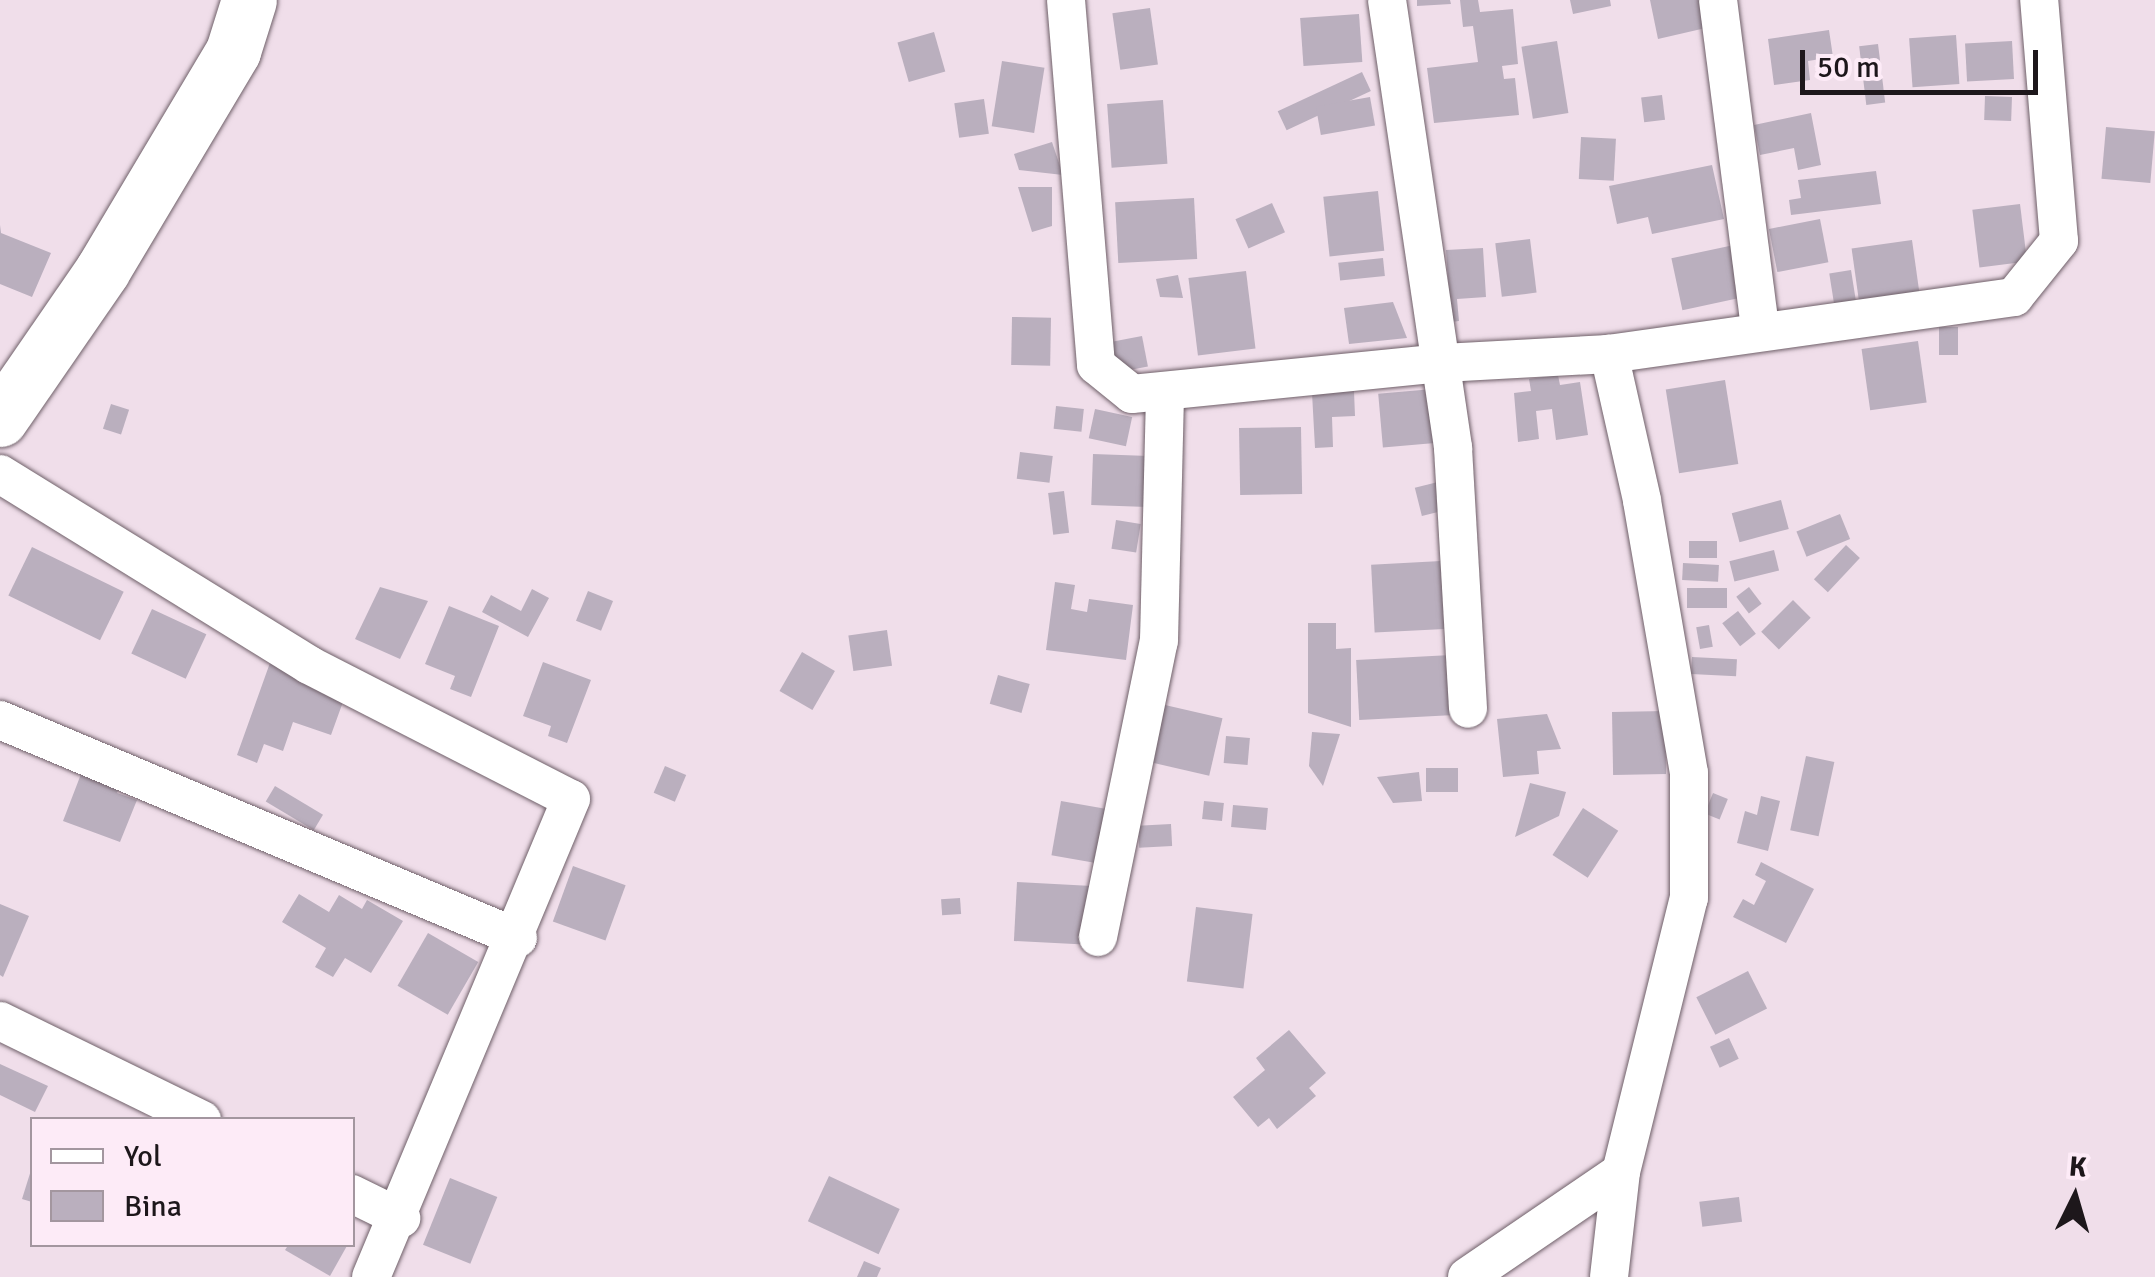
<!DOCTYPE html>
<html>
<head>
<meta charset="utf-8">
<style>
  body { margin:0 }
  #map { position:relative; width:2155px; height:1277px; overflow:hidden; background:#f0deea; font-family:Signika,sans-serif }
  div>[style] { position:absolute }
  .building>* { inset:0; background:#baafbe; transform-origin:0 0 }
  .roads { filter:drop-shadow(0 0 2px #6f6069) drop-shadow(0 0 2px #6f6069) }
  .minor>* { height:38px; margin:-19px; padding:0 19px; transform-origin:19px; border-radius:19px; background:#fff }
  .secondary>* { height:55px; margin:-27.5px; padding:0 27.5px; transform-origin:27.5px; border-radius:27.5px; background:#fff }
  span { translate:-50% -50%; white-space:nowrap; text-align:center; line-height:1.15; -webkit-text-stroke:8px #fdebf7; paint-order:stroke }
  .legend { position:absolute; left:30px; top:1117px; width:325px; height:130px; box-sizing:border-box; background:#fdebf7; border:2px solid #a3969f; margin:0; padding:12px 18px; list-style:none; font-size:30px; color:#1d171b }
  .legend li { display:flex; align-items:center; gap:20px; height:50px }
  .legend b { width:50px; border:2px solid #a3969f }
  .north { position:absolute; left:2025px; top:1147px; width:100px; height:100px; -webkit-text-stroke:8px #fdebf7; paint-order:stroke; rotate:5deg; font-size:28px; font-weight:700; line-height:40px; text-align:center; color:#1d171b }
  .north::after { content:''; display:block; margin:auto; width:35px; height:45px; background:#1d171b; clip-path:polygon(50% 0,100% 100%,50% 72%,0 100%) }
  .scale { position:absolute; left:1800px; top:50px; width:238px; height:45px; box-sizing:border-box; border:5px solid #1d171b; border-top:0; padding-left:12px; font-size:30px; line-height:35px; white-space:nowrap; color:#1d171b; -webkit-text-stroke:8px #fdebf7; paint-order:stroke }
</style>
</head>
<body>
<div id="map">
  <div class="building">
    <div style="clip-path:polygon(1417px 0,1450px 0,1451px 4px,1417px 6px)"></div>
    <div style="clip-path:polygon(1460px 0,1478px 0,1480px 12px,1513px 9px,1518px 64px,1502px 66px,1504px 79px,1515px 78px,1519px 115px,1434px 123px,1427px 68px,1478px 62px,1473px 26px,1463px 27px)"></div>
    <div style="clip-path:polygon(1570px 0,1610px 0,1611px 6px,1573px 14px)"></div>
    <div style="clip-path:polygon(1650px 0,1704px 0,1710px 27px,1658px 39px)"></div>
    <div style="left:1150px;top:8px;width:57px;height:38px;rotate:82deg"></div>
    <div style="left:1359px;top:14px;width:48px;height:59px;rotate:86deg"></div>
    <div style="clip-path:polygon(1829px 30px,1833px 57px,1808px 61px,1810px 80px,1774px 85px,1768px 39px)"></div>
    <div style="left:934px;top:32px;width:41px;height:38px;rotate:74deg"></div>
    <div style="left:1956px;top:35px;width:49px;height:47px;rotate:86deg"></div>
    <div style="left:1557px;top:41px;width:73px;height:36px;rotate:81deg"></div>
    <div style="left:2012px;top:41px;width:38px;height:47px;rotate:87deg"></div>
    <div style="left:1878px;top:44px;width:59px;height:19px;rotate:83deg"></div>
    <div style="left:1002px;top:61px;width:43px;height:66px;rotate:9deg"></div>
    <div style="left:1362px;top:72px;width:21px;height:93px;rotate:65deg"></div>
    <div style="left:1662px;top:95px;width:25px;height:21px;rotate:83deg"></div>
    <div style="left:1985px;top:96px;width:27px;height:24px;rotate:2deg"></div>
    <div style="left:1370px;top:97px;width:29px;height:55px;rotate:80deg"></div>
    <div style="left:984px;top:99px;width:35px;height:30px;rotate:82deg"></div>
    <div style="left:1163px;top:100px;width:64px;height:56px;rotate:86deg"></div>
    <div style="clip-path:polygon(1811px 113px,1821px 165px,1798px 170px,1794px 148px,1760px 155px,1754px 125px)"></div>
    <div style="left:2106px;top:127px;width:49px;height:52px;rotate:5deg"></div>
    <div style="left:1581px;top:137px;width:35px;height:42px;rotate:3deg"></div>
    <div style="clip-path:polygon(1052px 142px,1063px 175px,1019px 170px,1014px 154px)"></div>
    <div style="clip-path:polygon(1712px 165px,1724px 219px,1652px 234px,1648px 217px,1617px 224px,1609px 186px)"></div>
    <div style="clip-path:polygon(1876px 171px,1881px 204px,1791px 215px,1789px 200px,1801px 198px,1798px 180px)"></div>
    <div style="clip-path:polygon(1018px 187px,1052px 187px,1052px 226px,1032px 232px)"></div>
    <div style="left:1378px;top:191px;width:60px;height:55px;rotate:84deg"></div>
    <div style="left:1194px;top:198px;width:61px;height:79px;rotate:87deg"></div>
    <div style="left:1272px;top:203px;width:32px;height:40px;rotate:66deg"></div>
    <div style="left:2020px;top:204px;width:58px;height:48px;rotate:83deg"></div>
    <div style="left:1820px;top:219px;width:44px;height:52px;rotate:79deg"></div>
    <div style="clip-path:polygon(0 225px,1px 233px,51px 253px,32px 297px,0 284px)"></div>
    <div style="left:1530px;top:239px;width:54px;height:35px;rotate:83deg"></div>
    <div style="left:1912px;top:240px;width:57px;height:61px;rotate:82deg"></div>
    <div style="left:1734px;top:245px;width:53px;height:64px;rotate:78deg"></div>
    <div style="clip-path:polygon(1483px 248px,1486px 297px,1457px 299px,1459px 321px,1451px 322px,1446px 250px)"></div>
    <div style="left:1383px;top:258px;width:18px;height:45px;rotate:84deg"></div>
    <div style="left:1851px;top:270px;width:39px;height:22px;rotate:81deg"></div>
    <div style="left:1246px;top:271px;width:78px;height:58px;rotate:83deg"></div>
    <div style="clip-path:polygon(1178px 275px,1183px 298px,1160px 297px,1156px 279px)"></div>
    <div style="clip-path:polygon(1393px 302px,1407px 338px,1349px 344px,1344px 308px)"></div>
    <div style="left:1012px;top:317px;width:39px;height:48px;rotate:1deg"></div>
    <div style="left:1939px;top:327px;width:19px;height:28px"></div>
    <div style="left:1142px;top:336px;width:31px;height:32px;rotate:79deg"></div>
    <div style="left:1918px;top:341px;width:62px;height:57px;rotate:82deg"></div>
    <div style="clip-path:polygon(1558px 375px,1560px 385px,1580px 382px,1588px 435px,1556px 440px,1552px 409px,1536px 411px,1539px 439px,1518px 442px,1514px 393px,1531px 391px,1529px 379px)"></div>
    <div style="left:1725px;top:380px;width:85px;height:60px;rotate:81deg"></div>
    <div style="left:1433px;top:389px;width:54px;height:55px;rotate:85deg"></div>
    <div style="clip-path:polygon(1354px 391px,1355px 416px,1332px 417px,1333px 447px,1315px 448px,1312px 393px)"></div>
    <div style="left:111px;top:404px;width:19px;height:26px;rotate:18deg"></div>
    <div style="left:1056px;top:406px;width:28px;height:23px;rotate:6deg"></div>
    <div style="left:1095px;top:409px;width:38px;height:30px;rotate:12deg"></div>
    <div style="left:1301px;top:427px;width:67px;height:62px;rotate:89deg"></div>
    <div style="left:1020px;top:452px;width:33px;height:27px;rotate:7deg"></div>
    <div style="left:1093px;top:454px;width:56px;height:51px;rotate:2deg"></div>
    <div style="left:1442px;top:481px;width:29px;height:28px;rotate:76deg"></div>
    <div style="left:1064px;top:491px;width:42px;height:16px;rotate:83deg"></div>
    <div style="left:1781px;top:500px;width:30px;height:51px;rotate:75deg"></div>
    <div style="left:1840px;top:514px;width:27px;height:47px;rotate:68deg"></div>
    <div style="left:1116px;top:520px;width:25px;height:29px;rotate:9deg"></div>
    <div style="left:1689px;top:541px;width:28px;height:17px"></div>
    <div style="left:1846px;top:545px;width:19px;height:47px;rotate:43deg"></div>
    <div style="left:32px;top:547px;width:102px;height:54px;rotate:26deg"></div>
    <div style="left:1774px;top:550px;width:21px;height:46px;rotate:76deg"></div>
    <div style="left:1441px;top:561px;width:68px;height:70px;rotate:87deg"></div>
    <div style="left:1683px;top:563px;width:36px;height:17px;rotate:3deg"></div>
    <div style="clip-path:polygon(1055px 582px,1075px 585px,1071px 609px,1087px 612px,1089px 599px,1133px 605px,1126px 660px,1046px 650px)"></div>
    <div style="clip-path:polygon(380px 587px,428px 601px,400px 659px,355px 639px)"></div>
    <div style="left:1749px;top:587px;width:21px;height:16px;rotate:53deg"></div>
    <div style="left:1687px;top:588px;width:40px;height:20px"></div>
    <div style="clip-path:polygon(532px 589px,549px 598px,528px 637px,482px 612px,491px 595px,521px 611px)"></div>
    <div style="left:588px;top:591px;width:27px;height:32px;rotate:22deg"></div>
    <div style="left:1793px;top:600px;width:25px;height:45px;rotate:45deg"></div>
    <div style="clip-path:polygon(449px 606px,499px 626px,471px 697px,450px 689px,455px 676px,425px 664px)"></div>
    <div style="left:152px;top:609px;width:60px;height:49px;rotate:25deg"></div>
    <div style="left:1738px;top:611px;width:29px;height:20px;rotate:52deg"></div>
    <div style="clip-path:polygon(1308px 623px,1336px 623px,1336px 649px,1351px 648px,1351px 727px,1308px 713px)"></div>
    <div style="left:1709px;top:625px;width:22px;height:13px;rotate:80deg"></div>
    <div style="left:887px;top:630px;width:36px;height:39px;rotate:82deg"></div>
    <div style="left:802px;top:652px;width:38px;height:45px;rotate:30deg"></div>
    <div style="left:1451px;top:655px;width:60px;height:95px;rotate:87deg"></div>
    <div style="left:1692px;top:657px;width:45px;height:17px;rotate:3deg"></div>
    <div style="clip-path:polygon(271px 660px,348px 688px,331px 735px,293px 722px,283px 751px,264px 744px,257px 763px,237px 755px)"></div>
    <div style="clip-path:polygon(543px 662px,591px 680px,567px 743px,548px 736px,551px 726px,523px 716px)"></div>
    <div style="left:998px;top:675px;width:33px;height:30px;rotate:16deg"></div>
    <div style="left:1165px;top:705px;width:59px;height:59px;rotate:13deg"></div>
    <div style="left:1665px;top:711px;width:63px;height:53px;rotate:89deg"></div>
    <div style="clip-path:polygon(1547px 714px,1561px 749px,1537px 751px,1539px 774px,1503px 777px,1497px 719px)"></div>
    <div style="clip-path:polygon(1312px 732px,1340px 734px,1323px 786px,1309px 766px)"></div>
    <div style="left:1226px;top:736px;width:24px;height:27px;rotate:5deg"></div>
    <div style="left:1806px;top:756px;width:29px;height:76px;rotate:12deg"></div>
    <div style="clip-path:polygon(86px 761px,124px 775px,117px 793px,137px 800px,120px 842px,63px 821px)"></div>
    <div style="left:665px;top:766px;width:23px;height:29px;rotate:23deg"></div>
    <div style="left:1426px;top:768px;width:32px;height:24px"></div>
    <div style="clip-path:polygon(1419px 772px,1422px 801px,1393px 803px,1377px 777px)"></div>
    <div style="clip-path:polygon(1530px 783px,1566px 792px,1559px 816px,1515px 837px)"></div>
    <div style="left:275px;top:786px;width:56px;height:18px;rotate:31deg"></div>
    <div style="left:1713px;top:793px;width:16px;height:22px;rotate:22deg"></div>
    <div style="clip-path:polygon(1761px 796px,1780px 801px,1768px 851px,1737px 843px,1745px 811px,1757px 815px)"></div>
    <div style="left:1061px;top:801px;width:45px;height:55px;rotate:10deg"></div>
    <div style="left:1204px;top:801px;width:20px;height:18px;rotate:6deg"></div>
    <div style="left:1233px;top:805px;width:35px;height:22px;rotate:5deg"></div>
    <div style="left:1583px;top:808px;width:42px;height:56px;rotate:33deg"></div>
    <div style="left:1171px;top:824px;width:22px;height:33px;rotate:87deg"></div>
    <div style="clip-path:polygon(1761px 862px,1814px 889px,1786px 943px,1733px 917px,1743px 899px,1754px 905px,1766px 881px,1755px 875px)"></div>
    <div style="left:573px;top:866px;width:56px;height:59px;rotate:20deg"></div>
    <div style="left:1017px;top:882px;width:75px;height:59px;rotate:3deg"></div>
    <div style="clip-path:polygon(299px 894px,329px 912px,339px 895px,362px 909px,367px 900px,403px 921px,371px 973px,345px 958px,333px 977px,315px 967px,326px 948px,282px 922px)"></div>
    <div style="left:960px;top:898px;width:16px;height:19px;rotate:86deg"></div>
    <div style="clip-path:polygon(0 904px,29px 916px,3px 977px,0 975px)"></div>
    <div style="left:1196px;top:907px;width:57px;height:75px;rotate:7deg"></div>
    <div style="left:428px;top:933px;width:58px;height:61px;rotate:30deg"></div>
    <div style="left:1748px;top:971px;width:42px;height:58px;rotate:63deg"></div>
    <div style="clip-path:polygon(1289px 1030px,1326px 1073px,1309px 1088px,1316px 1096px,1277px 1129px,1269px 1118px,1258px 1127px,1233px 1097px,1265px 1070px,1256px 1058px)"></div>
    <div style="left:1729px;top:1038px;width:23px;height:21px;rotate:65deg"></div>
    <div style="clip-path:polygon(0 1064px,48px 1086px,35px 1112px,0 1095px)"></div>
    <div style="clip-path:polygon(32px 1167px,32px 1202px,22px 1199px)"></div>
    <div style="left:829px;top:1176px;width:78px;height:50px;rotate:25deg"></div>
    <div style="left:450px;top:1178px;width:51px;height:72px;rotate:22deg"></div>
    <div style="left:1739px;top:1197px;width:25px;height:40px;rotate:83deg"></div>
    <div style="clip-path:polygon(289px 1244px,348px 1244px,330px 1276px,285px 1250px)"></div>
    <div style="clip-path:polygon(864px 1261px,881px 1268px,877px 1277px,857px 1277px)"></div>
  </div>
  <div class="roads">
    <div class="minor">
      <div style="left:1066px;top:0;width:366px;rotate:85.3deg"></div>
      <div style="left:1096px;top:365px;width:46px;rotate:38.9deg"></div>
      <div style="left:1132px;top:394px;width:313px;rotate:-5.7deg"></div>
      <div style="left:1443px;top:363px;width:166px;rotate:-3.1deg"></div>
      <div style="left:1609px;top:354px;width:409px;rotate:-8deg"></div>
      <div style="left:2014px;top:297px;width:72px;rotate:-51.2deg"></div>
      <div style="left:2059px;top:241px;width:242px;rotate:-94.7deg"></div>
      <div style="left:1387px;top:0;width:453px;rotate:81.6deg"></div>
      <div style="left:1453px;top:448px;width:261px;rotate:86.7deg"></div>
      <div style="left:1718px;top:0;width:333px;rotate:82.7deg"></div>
      <div style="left:0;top:474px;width:363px;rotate:31.7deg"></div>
      <div style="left:309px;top:665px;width:294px;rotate:27.1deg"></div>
      <div style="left:571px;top:799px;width:518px;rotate:112.7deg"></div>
      <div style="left:0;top:720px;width:562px;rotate:22.82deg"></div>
      <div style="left:1098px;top:937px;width:302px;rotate:-78.4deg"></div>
      <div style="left:1159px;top:641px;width:248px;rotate:-88.6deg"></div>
      <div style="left:0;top:1021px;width:225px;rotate:26.1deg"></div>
      <div style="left:352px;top:1194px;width:55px;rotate:26.1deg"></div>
      <div style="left:1467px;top:1277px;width:186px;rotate:-34.3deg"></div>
      <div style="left:1609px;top:1277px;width:106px;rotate:-83.5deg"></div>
      <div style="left:1621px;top:1172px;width:282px;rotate:-76.1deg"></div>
      <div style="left:1689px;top:898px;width:125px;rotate:-90deg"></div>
      <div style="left:1689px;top:773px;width:277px;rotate:-99.8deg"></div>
      <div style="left:1642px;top:500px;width:150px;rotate:-102.7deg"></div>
    </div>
    <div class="secondary">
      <div style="left:0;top:419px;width:180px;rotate:-55.4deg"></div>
      <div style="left:102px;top:271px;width:256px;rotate:-59.2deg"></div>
      <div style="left:233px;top:51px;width:53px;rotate:-72.6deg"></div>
    </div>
  </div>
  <ul class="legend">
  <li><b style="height:12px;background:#fff"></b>Yol</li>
  <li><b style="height:28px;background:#baafbe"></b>Bina</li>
  </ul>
  <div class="north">K</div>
  <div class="scale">50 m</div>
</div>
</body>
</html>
